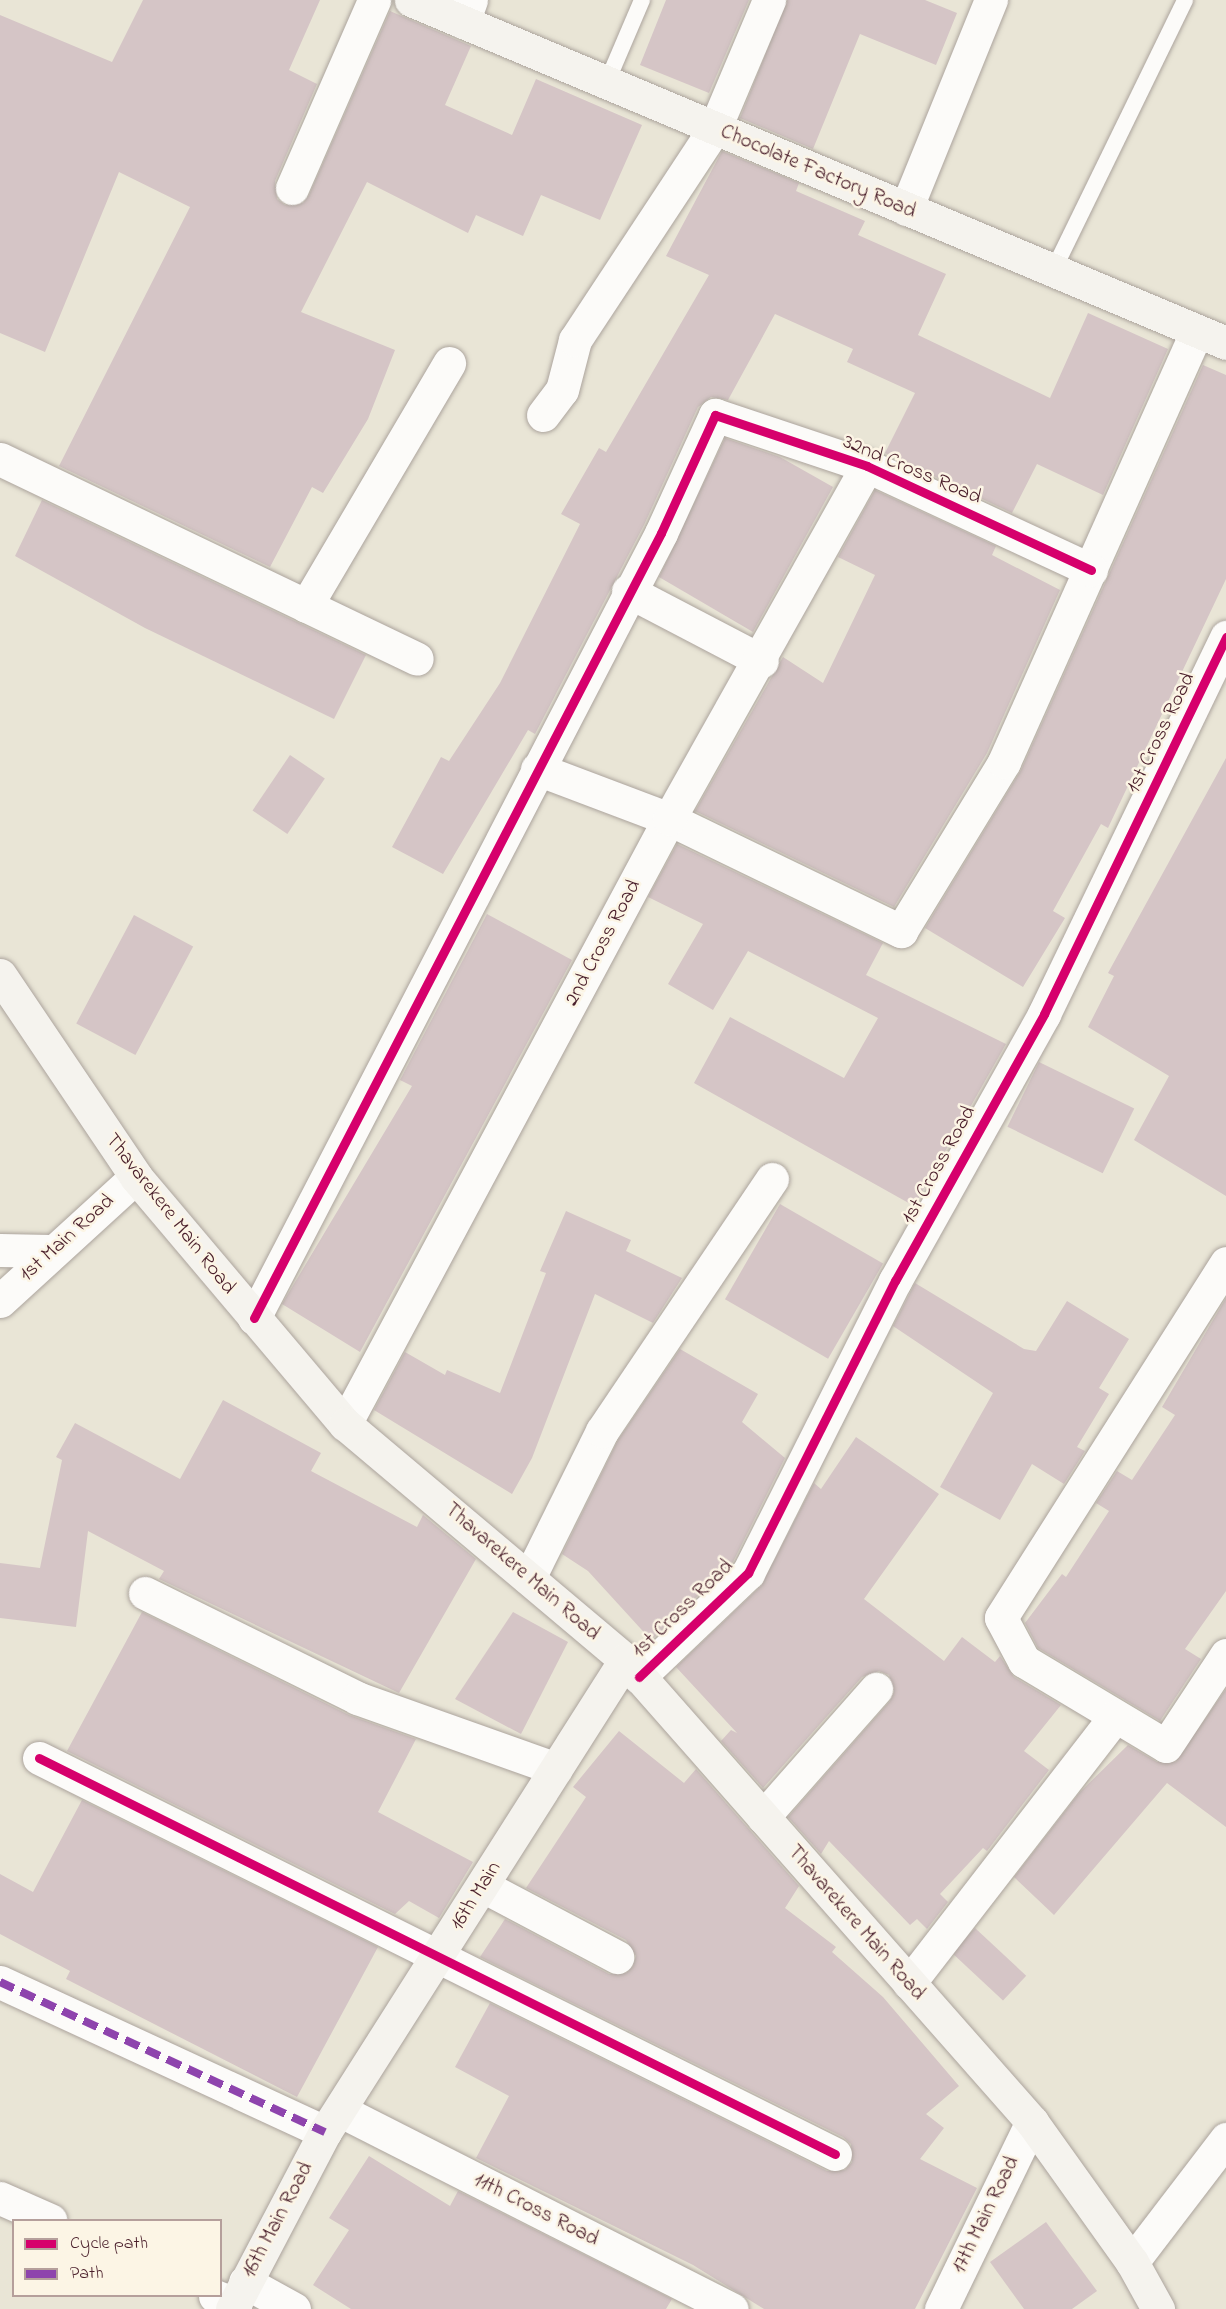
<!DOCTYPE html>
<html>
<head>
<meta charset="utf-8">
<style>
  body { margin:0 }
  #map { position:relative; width:1226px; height:2309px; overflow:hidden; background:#e9e5d6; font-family:"Indie Flower",sans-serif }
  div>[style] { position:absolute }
  .building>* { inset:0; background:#d5c5c6; transform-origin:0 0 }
  .roads { filter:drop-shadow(0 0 2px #aca49d) drop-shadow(0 0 2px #aca49d) }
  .lane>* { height:16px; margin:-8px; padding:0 8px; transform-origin:8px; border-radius:8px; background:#fcfbf9 }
  .street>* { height:33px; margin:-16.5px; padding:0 16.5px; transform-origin:16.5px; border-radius:16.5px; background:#fcfbf9 }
  .secondary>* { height:33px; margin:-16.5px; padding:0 16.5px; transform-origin:16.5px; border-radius:16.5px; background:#f5f3ee }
  .quiet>* { height:8px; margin-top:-4px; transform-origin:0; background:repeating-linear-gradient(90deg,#8e44ad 0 15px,transparent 0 23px) }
  .cycleway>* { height:9px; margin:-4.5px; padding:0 4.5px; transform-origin:4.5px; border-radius:4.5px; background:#d6006c }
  span { translate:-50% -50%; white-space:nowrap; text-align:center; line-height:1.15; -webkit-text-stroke:5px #fcf5e5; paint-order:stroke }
  .street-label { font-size:21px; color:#4a1f2b }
  .legend { position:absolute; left:12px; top:2219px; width:210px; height:78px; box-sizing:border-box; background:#fcf5e5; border:2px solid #b59f9b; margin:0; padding:8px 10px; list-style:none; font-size:18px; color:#4a1f2b }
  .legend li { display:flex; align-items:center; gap:12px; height:30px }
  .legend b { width:30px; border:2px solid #b59f9b }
</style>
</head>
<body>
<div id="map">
  <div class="building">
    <div style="clip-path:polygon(143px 0,320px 0,289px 70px,317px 84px,275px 181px,277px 199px,285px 205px,303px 203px,309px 195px,390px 11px,471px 46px,445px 105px,512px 135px,536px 79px,642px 125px,600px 220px,541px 195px,523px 236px,476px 215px,468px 233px,367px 182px,301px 312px,395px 350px,368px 419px,323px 493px,312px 487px,270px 567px,59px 466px,190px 207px,119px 172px,45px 352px,0 333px,0 15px,112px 62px)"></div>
    <div style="clip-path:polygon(666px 0,749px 0,709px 93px,640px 65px)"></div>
    <div style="clip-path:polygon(787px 0,925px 0,957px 13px,936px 65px,860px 34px,813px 149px,740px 118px)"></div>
    <div style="clip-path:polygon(722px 151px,799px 183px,796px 191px,865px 221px,858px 235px,946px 274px,918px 335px,1050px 398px,1088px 313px,1168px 349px,1103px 495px,1037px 464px,1012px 513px,885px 453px,915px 393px,847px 362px,853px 349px,775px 314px,728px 400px,711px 397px,698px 407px,644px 525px,535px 734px,528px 730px,443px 874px,392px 847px,441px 757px,449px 761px,500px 683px,580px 524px,561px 514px,599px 448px,606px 452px,709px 275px,666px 256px)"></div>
    <div style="clip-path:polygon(1203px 365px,1226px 375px,1226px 579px,1108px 828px,1101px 824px,1053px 911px,1065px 918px,1023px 987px,925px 928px,1021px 770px)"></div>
    <div style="clip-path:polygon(725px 438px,780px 457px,833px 487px,753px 632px,659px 577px)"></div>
    <div style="clip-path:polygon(875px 490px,996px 546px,992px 555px,1060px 590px,987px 753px,894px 907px,695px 811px,783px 657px,823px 683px,875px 575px,838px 557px)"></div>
    <div style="clip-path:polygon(42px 500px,366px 655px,334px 719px,145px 628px,15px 556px)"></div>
    <div style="left:290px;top:755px;width:42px;height:67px;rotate:34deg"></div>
    <div style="clip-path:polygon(1226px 758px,1226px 1196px,1134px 1140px,1169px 1076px,1088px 1027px,1114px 976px,1108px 973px)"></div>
    <div style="clip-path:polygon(677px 844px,883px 943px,866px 975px,1006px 1044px,914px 1206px,694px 1083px,730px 1017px,844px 1078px,878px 1018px,748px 951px,713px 1010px,668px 984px,703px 924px,648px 897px)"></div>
    <div style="clip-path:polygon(487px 914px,572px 960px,360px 1352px,282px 1304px,412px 1086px,400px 1080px)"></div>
    <div style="left:134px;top:915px;width:67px;height:123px;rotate:28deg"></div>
    <div style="left:1039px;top:1062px;width:106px;height:72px;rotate:26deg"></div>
    <div style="left:780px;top:1204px;width:119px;height:110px;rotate:30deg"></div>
    <div style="clip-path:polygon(566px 1211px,631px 1240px,626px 1251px,682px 1278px,653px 1323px,595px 1294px,532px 1458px,512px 1494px,374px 1410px,405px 1352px,445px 1375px,447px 1370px,500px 1393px,546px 1273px,540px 1271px)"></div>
    <div style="clip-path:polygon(915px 1283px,1024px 1349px,1036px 1351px,1067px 1301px,1129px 1339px,1099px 1388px,1109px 1394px,1077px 1447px,1085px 1451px,1064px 1484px,1032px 1464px,1000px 1520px,940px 1487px,993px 1393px,893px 1326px)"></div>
    <div style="clip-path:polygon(1226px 1298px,1226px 1591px,1185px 1649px,1201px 1659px,1160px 1721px,1038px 1648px,1025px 1623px,1062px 1574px,1066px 1577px,1109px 1511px,1096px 1503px,1117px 1471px,1132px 1480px,1175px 1415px,1162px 1407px)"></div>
    <div style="clip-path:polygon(680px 1349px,758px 1394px,742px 1422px,785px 1458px,733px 1562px,651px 1640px,588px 1571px,562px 1554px,618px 1440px)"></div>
    <div style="clip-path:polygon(223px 1400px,321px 1453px,311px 1471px,417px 1527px,423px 1515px,476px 1559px,399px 1693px,159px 1579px,164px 1571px,88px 1531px,76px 1627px,0 1618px,0 1563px,40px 1568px,62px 1460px,56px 1457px,75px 1423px,180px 1479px)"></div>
    <div style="clip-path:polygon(856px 1437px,939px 1494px,864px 1599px,944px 1661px,962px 1637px,995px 1662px,1000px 1656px,1014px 1677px,1061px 1705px,1024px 1751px,1049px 1770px,987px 1851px,983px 1848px,940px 1894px,948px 1902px,927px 1929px,917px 1919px,910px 1925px,829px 1841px,821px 1854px,788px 1817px,890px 1701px,894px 1692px,889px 1675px,879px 1671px,862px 1677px,763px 1788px,721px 1741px,731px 1730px,737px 1733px,676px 1667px,761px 1586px,814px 1483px,821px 1489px)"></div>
    <div style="clip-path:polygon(142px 1612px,349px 1715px,416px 1739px,378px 1812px,473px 1862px,439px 1918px,409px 1901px,395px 1914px,67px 1751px)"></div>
    <div style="clip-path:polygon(513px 1612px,568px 1642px,521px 1734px,455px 1699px)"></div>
    <div style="clip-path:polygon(1226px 1689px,1226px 1827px,1167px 1783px,1054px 1915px,1014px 1877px,1080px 1792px,1128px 1745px,1157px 1762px,1175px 1762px)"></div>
    <div style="clip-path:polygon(619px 1731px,684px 1783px,696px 1769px,799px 1886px,785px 1908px,836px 1947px,832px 1952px,883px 1997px,959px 2086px,926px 2114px,944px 2128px,920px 2159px,977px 2188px,915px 2309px,764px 2309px,693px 2265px,476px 2158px,509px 2096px,455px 2067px,490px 2003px,827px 2171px,845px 2170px,852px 2162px,851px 2144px,843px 2137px,480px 1957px,505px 1919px,609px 1974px,626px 1973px,633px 1966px,636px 1956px,626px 1940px,526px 1888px,586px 1797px,573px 1787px)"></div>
    <div style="clip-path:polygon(82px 1800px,378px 1947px,297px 2097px,66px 1979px,70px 1971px,0 1934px,0 1874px,33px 1892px)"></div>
    <div style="left:975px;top:1928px;width:70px;height:34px;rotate:43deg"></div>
    <div style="clip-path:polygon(369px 2156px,450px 2206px,458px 2191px,672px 2299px,666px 2309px,351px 2309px,313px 2285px,349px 2230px,329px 2218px)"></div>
    <div style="clip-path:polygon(1046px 2222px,1097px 2291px,1072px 2309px,1024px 2309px,990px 2262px)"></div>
  </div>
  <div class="roads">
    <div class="lane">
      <div style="left:607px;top:82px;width:89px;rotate:-66.9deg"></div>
      <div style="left:1053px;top:271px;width:301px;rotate:-64deg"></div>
    </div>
    <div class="street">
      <div style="left:463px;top:22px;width:23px;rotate:-70deg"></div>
      <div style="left:292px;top:188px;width:205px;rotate:-66.4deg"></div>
      <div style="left:906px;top:209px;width:226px;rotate:-67.9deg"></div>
      <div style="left:543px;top:415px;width:31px;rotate:-53deg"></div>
      <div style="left:562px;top:390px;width:52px;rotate:-75.4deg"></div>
      <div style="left:575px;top:340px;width:254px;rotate:-56.6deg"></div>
      <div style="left:715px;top:128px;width:139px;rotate:-67.1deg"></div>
      <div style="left:0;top:459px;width:462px;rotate:25.6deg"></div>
      <div style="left:628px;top:591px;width:151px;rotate:27.6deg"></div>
      <div style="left:306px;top:606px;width:282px;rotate:-59.5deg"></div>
      <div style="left:537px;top:769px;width:141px;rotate:20.7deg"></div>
      <div style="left:669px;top:819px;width:258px;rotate:25.8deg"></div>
      <div style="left:901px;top:931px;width:198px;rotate:-58.6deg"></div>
      <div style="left:1004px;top:762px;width:472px;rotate:-65.9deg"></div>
      <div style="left:0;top:1250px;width:50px;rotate:1.1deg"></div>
      <div style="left:1226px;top:1263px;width:420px;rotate:122.4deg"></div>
      <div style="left:1001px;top:1618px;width:49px;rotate:61.9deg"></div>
      <div style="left:1024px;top:1661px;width:165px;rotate:30.9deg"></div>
      <div style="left:1166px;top:1746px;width:109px;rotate:-56.6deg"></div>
      <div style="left:0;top:1301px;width:184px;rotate:-42.4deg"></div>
      <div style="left:254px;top:1318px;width:884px;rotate:-62.59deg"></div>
      <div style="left:661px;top:533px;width:130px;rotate:-65.4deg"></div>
      <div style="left:715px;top:415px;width:160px;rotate:18.5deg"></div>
      <div style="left:867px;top:466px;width:247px;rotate:24.9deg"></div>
      <div style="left:345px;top:1424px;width:686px;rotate:-61.83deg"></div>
      <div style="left:669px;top:819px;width:405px;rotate:-60.7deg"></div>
      <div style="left:529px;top:1578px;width:164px;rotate:-63.6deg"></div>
      <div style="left:602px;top:1431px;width:304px;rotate:-56deg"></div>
      <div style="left:145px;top:1593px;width:237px;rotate:26.3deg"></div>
      <div style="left:357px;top:1698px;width:211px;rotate:19.6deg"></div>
      <div style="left:639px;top:1677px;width:151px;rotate:-43.7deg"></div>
      <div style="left:748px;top:1573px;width:327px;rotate:-63.3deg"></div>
      <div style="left:895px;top:1281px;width:306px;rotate:-60.8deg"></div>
      <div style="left:1044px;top:1014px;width:419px;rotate:-64.2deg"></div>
      <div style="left:39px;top:1758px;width:889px;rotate:26.45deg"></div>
      <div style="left:763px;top:1817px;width:171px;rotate:-48.6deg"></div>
      <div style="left:483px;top:1886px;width:152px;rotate:27.9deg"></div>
      <div style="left:0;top:1982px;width:358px;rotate:24.8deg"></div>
      <div style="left:909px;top:1983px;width:337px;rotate:-52.3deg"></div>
      <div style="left:341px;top:2111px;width:438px;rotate:26.9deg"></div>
      <div style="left:0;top:2198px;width:55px;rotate:23.7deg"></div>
      <div style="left:1132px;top:2262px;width:155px;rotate:-52.6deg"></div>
      <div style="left:245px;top:2282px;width:56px;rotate:28.9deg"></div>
      <div style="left:215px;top:2296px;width:22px;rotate:22deg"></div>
      <div style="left:941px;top:2309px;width:208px;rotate:-64.1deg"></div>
    </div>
    <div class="secondary">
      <div style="left:411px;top:0;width:884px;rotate:22.82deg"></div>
      <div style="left:0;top:975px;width:244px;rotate:56deg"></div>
      <div style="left:136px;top:1177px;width:324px;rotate:49.8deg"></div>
      <div style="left:345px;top:1424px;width:366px;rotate:40.1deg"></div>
      <div style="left:625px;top:1660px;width:616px;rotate:48.62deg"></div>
      <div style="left:1032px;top:2122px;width:172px;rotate:54.5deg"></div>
      <div style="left:1132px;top:2262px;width:54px;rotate:61deg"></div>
      <div style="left:232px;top:2309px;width:200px;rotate:-62.3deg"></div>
      <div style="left:325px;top:2132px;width:559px;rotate:-57.56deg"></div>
    </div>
  </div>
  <div class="quiet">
    <div style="left:0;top:1982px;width:358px;rotate:24.8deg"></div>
  </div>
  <div class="cycleway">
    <div style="left:254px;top:1318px;width:884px;rotate:-62.59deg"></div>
    <div style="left:661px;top:533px;width:130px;rotate:-65.4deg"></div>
    <div style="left:715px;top:415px;width:160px;rotate:18.5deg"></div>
    <div style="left:867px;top:466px;width:247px;rotate:24.9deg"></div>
    <div style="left:639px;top:1677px;width:151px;rotate:-43.7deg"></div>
    <div style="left:748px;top:1573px;width:327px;rotate:-63.3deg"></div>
    <div style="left:895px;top:1281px;width:306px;rotate:-60.8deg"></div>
    <div style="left:1044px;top:1014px;width:419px;rotate:-64.2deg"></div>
    <div style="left:39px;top:1758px;width:889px;rotate:26.45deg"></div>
  </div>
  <div class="street-label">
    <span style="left:818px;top:172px;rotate:23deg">Chocolate Factory Road</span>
    <span style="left:912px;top:470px;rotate:23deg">32nd Cross Road</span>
    <span style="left:1161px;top:733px;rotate:-64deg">1st Cross Road</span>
    <span style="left:603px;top:943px;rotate:-62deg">2nd Cross Road</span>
    <span style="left:939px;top:1165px;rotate:-61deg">1st Cross Road</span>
    <span style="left:170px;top:1214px;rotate:52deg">Thavarekere Main Road</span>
    <span style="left:67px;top:1238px;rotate:-42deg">1st Main Road</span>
    <span style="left:522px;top:1572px;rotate:41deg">Thavarekere Main Road</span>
    <span style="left:683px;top:1609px;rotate:-44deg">1st Cross Road</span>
    <span style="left:476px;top:1896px;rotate:-58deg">16th Main</span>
    <span style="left:856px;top:1923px;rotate:49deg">Thavarekere Main Road</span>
    <span style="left:536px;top:2210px;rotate:27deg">11th Cross Road</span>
    <span style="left:986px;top:2215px;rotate:-64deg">17th Main Road</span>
    <span style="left:278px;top:2220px;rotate:-62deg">16th Main Road</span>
  </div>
  <ul class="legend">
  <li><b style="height:8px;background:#d6006c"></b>Cycle path</li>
  <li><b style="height:8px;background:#8e44ad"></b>Path</li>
  </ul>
</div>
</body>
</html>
